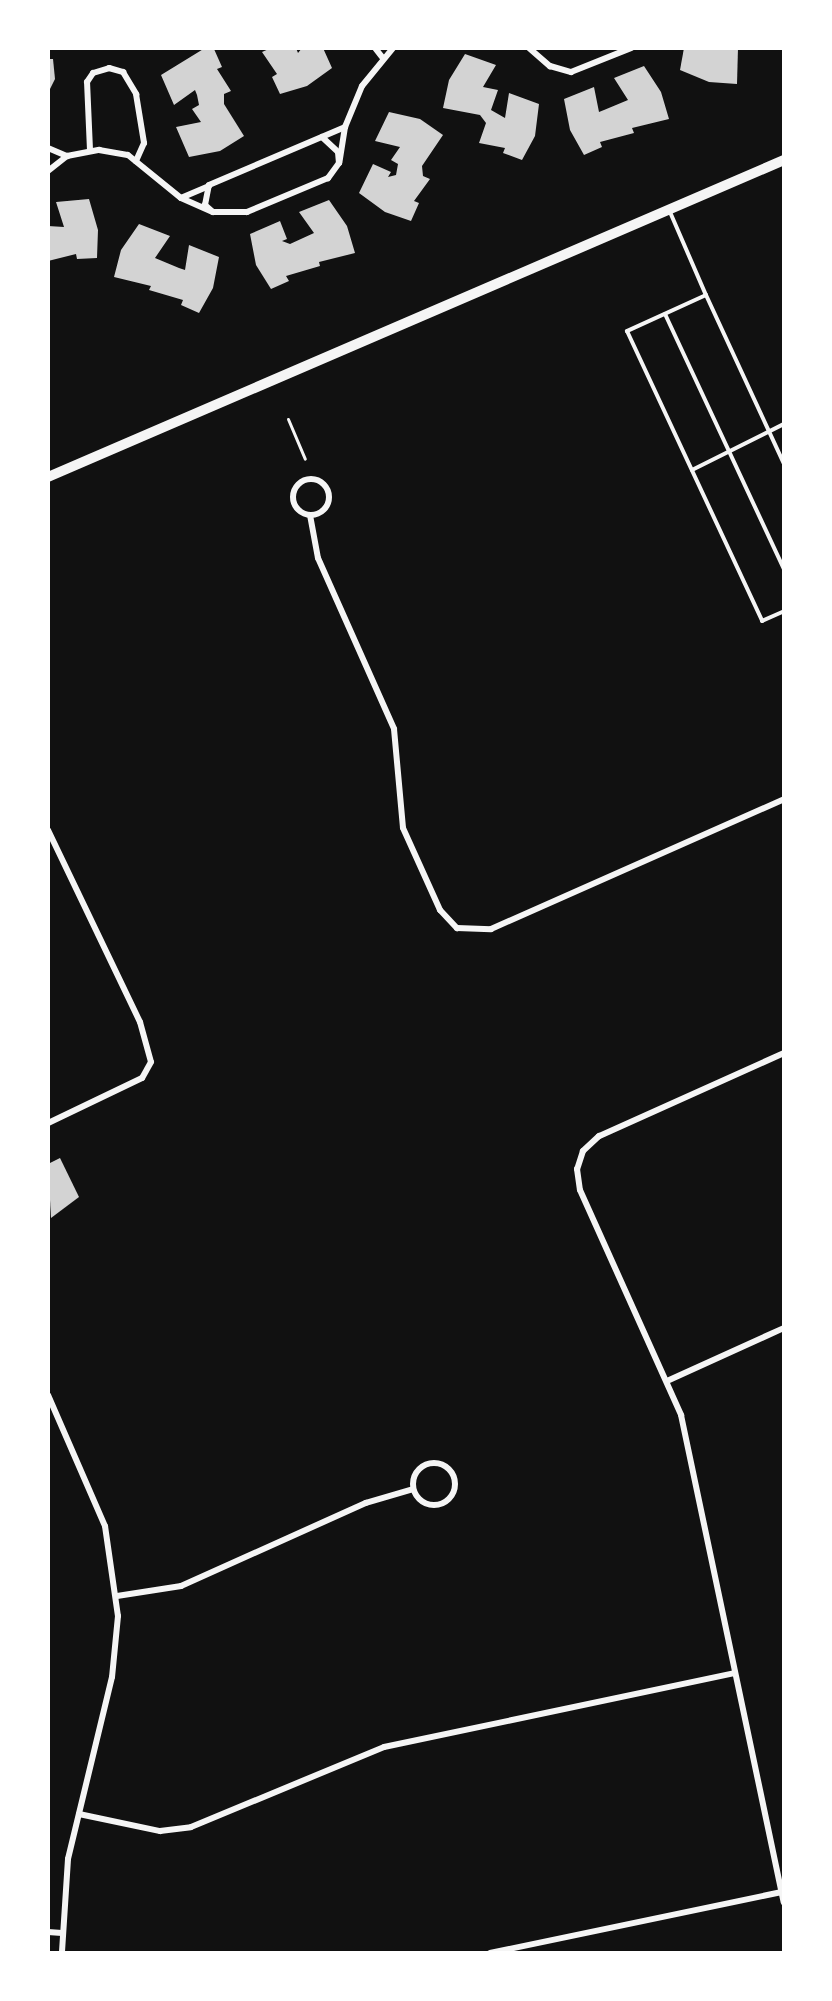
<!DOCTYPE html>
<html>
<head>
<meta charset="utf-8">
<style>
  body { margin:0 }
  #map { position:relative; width:832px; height:2001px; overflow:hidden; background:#111; font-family:"Asap Condensed",sans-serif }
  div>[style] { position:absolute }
  .building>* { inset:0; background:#d3d3d3 }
  .path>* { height:3px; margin:-1.5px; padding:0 1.5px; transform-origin:1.5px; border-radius:1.5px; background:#f5f5f5 }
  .service>* { height:4px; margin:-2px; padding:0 2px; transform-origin:2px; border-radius:2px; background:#f5f5f5 }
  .minor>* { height:6px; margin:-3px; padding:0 3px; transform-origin:3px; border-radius:3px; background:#f5f5f5 }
  .minor>.ring { margin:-3px; padding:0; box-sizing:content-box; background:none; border:6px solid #f5f5f5; border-radius:50% }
  .secondary>* { height:10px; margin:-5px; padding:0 5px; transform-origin:5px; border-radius:5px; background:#f5f5f5 }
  span { translate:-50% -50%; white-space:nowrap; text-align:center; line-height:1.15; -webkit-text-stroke:6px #fff; paint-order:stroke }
  .frame { position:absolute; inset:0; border:50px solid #fff; pointer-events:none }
</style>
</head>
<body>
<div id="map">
  <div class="building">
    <div style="clip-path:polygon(205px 48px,214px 49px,222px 67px,217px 69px,231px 91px,224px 94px,224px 104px,244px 136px,220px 151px,189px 157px,176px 127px,201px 122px,192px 109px,199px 105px,197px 95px,195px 90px,174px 105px,161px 75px)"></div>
    <div style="clip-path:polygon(271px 48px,296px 48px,298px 53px,302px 48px,323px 48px,332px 68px,307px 86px,280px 94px,272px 77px,277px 74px,262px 52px)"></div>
    <div style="clip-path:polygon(684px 48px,738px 48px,737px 84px,709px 82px,680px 70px)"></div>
    <div style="clip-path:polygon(465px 54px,496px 65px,483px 87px,498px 90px,491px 110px,505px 118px,509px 93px,539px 104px,535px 136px,522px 160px,503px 153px,505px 148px,479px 143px,486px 123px,480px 115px,443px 108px,449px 80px)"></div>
    <div style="clip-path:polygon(48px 59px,53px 59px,55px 79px,48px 93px)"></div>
    <div style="clip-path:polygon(644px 66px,661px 92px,669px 119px,632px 128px,634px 133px,600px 142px,602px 147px,584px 155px,570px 130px,564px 99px,594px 87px,599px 112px,604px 110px,628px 100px,614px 78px)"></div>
    <div style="clip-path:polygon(389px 112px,420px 119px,443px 135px,422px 166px,423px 176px,430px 179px,414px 201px,419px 203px,411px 221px,385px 212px,359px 193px,373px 164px,391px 172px,388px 177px,396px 175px,398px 164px,391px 160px,400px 147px,375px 141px)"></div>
    <div style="clip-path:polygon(89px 199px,98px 230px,97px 258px,77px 259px,76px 254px,48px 261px,48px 226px,64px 227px,56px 202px)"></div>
    <div style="clip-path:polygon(329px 200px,347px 226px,355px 253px,319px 262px,320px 266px,286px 276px,289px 281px,271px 289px,256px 265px,250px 234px,280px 221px,287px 239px,282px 241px,290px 244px,314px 233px,299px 212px)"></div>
    <div style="clip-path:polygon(139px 224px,170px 236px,155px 258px,179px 268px,185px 270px,189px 245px,219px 257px,213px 288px,199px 313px,181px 305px,183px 300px,149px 290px,151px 286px,114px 277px,121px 250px)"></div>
    <div style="clip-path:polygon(60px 1158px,79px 1197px,51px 1218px,48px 1164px)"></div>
  </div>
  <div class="path">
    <div style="left:288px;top:419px;width:43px;rotate:67deg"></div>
  </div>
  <div class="service">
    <div style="left:670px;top:212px;width:90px;rotate:66.6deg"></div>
    <div style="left:706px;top:295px;width:87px;rotate:155.5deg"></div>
    <div style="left:627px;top:331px;width:320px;rotate:65deg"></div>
    <div style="left:762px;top:621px;width:24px;rotate:-24deg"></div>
    <div style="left:706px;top:295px;width:186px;rotate:65.2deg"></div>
    <div style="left:665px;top:314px;width:281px;rotate:65deg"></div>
    <div style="left:692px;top:470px;width:103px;rotate:-26.6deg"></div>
  </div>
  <div class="minor">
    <div style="left:375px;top:48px;width:11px;rotate:52deg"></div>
    <div style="left:529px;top:48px;width:28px;rotate:41deg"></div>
    <div style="left:550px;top:66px;width:22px;rotate:16deg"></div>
    <div style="left:571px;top:72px;width:65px;rotate:-21.8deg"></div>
    <div style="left:345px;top:127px;width:44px;rotate:-67.5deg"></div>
    <div style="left:362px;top:86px;width:49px;rotate:-50.8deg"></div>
    <div style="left:322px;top:137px;width:22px;rotate:43deg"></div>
    <div style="left:338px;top:152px;width:11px;rotate:85deg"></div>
    <div style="left:339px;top:163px;width:19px;rotate:126deg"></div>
    <div style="left:328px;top:178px;width:88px;rotate:157.2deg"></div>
    <div style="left:247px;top:212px;width:34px;rotate:180deg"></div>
    <div style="left:213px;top:212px;width:11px;rotate:-139deg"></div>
    <div style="left:205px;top:205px;width:20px;rotate:-79deg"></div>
    <div style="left:209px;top:185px;width:148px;rotate:-23.1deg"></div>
    <div style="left:345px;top:127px;width:36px;rotate:99deg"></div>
    <div style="left:48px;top:148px;width:21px;rotate:23deg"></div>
    <div style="left:67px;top:156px;width:24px;rotate:142deg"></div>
    <div style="left:90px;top:150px;width:68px;rotate:-92.5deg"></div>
    <div style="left:87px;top:82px;width:11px;rotate:-56deg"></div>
    <div style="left:93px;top:73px;width:17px;rotate:-17deg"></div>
    <div style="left:109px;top:68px;width:15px;rotate:16deg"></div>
    <div style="left:123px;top:72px;width:26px;rotate:59deg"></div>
    <div style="left:136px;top:94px;width:50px;rotate:80.7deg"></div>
    <div style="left:144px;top:143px;width:20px;rotate:114deg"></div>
    <div style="left:67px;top:156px;width:33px;rotate:-11deg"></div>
    <div style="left:99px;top:150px;width:29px;rotate:10deg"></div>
    <div style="left:128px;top:155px;width:68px;rotate:39.1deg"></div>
    <div style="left:209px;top:186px;width:30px;rotate:157deg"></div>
    <div style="left:181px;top:198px;width:34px;rotate:24deg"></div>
    <div class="ring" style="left:293px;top:479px;width:30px;height:30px"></div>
    <div style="left:310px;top:515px;width:44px;rotate:79.5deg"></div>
    <div style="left:318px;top:558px;width:187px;rotate:66deg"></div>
    <div style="left:394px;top:729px;width:99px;rotate:84.8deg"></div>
    <div style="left:403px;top:828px;width:90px;rotate:65.7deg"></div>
    <div style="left:440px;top:910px;width:25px;rotate:47deg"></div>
    <div style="left:457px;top:928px;width:34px;rotate:2deg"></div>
    <div style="left:491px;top:929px;width:321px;rotate:-23.9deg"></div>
    <div style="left:48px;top:830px;width:213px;rotate:64.4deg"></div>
    <div style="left:140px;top:1022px;width:41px;rotate:74.6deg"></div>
    <div style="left:151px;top:1062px;width:18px;rotate:119deg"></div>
    <div style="left:142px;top:1078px;width:104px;rotate:154.4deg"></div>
    <div style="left:784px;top:1053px;width:203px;rotate:155.8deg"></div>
    <div style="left:599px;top:1136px;width:22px;rotate:137deg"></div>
    <div style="left:583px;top:1151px;width:19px;rotate:108deg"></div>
    <div style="left:577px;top:1169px;width:21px;rotate:82deg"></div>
    <div style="left:580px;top:1190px;width:247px;rotate:65.8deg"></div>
    <div style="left:681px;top:1415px;width:498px;rotate:78.1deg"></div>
    <div style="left:667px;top:1381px;width:128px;rotate:-24.4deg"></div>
    <div style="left:48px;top:1395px;width:143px;rotate:66.5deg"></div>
    <div style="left:105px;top:1526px;width:91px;rotate:81.8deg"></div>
    <div style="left:118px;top:1616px;width:61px;rotate:95.6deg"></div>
    <div style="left:112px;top:1677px;width:187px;rotate:103.6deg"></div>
    <div style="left:68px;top:1859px;width:94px;rotate:93.7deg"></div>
    <div class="ring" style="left:413px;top:1463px;width:36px;height:36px"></div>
    <div style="left:117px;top:1596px;width:65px;rotate:-8.9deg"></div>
    <div style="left:181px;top:1586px;width:203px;rotate:-24.2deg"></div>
    <div style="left:366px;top:1503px;width:49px;rotate:-16.6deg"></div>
    <div style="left:79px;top:1814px;width:83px;rotate:11.9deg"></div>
    <div style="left:160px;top:1831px;width:31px;rotate:-7deg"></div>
    <div style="left:191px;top:1827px;width:209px;rotate:-22.5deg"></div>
    <div style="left:384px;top:1747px;width:358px;rotate:-11.9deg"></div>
    <div style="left:48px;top:1932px;width:14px;rotate:4deg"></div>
    <div style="left:490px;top:1953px;width:298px;rotate:-11.8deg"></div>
  </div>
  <div class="secondary">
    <div style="left:48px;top:477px;width:801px;rotate:-23.3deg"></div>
  </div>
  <div class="frame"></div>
</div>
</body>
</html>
